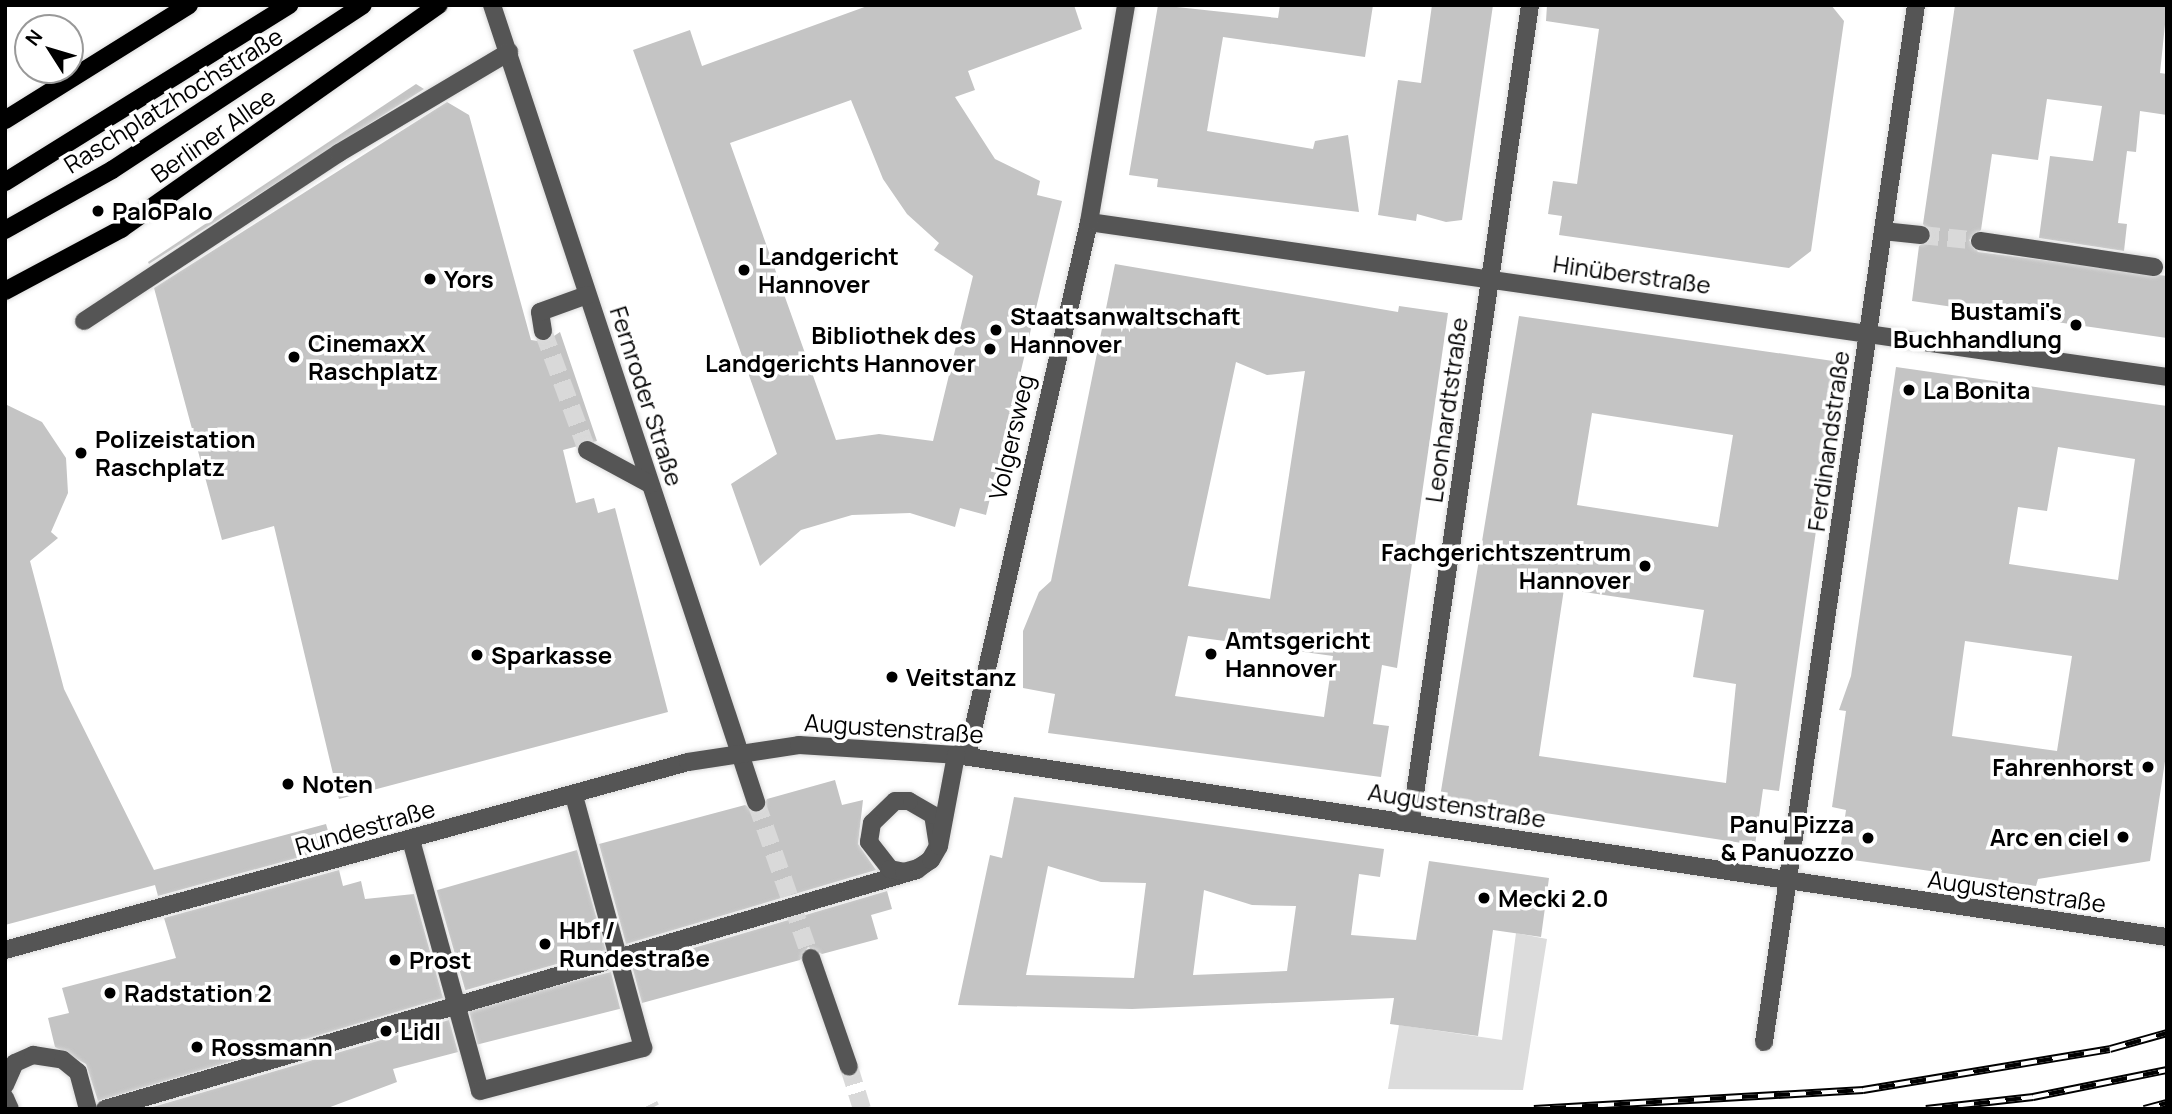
<!DOCTYPE html>
<html>
<head>
<meta charset="utf-8">
<style>
  body { margin:0 }
  #map { position:relative; width:2172px; height:1114px; overflow:hidden; background:#fff; font-family:Manrope,sans-serif }
  div>[style] { position:absolute }
  .green>* { inset:0; background:#dcdcdc }
  .building>* { inset:0; background:#c4c4c4; transform-origin:0 0 }
  .minor-tunnel>* { height:18px; margin-top:-9px; transform-origin:0; background:repeating-linear-gradient(90deg,#d9d9d9 0 18px,transparent 0 27px) }
  .roads { filter:drop-shadow(0 0 2px #dbdbdb) drop-shadow(0 0 2px #dbdbdb) }
  .minor>* { height:18px; margin:-9px; padding:0 9px; transform-origin:9px; border-radius:9px; background:#555 }
  .major>* { height:18px; margin:-9px; padding:0 9px; transform-origin:9px; border-radius:9px; background:#000 }
  .rail>* { height:8px; margin-top:-4px; transform-origin:0; background:repeating-linear-gradient(90deg,#fff 0 16px,#000 0 32px); box-sizing:border-box; border-block:2px solid #000 }
  .dots>* { width:19px; height:19px; translate:-50% -50%; box-sizing:border-box; border:4px solid #fff; border-radius:50% }
  span { translate:-50% -50%; white-space:nowrap; text-align:center; line-height:1.15; -webkit-text-stroke:7px #fff; paint-order:stroke }
  .street-label { font-size:24px; color:#000 }
  .poi-label { font-size:24px; color:#000; font-weight:700 }
  .left { translate:0 -50%; text-align:left }
  .right { translate:-100% -50%; text-align:right }
  .frame { position:absolute; inset:0; border:7px solid #000; pointer-events:none }
  .north { position:absolute; left:14px; top:14px; width:70px; height:70px; box-sizing:border-box; background:#fff; border:2px solid #999; border-radius:50%; rotate:307deg; font-size:19px; font-weight:700; line-height:28px; text-align:center; color:#000 }
  .north::after { content:''; display:block; margin:auto; width:24px; height:32px; background:#000; clip-path:polygon(50% 0,100% 100%,50% 72%,0 100%) }
</style>
</head>
<body>
<div id="map">
  <div class="green">
    <div style="clip-path:polygon(1516px 933px,1547px 939px,1523px 1090px,1388px 1089px,1399px 1025px,1502px 1040px)"></div>
  </div>
  <div class="building">
    <div style="clip-path:polygon(evenodd,870px 5px,1074px 5px,1082px 29px,968px 71px,975px 90px,955px 97px,995px 159px,1040px 181px,1037px 195px,1062px 201px,986px 515px,960px 508px,955px 527px,910px 513px,852px 515px,801px 530px,760px 566px,731px 484px,777px 454px,633px 50px,690px 30px,702px 66px,870px 5px,851px 100px,883px 179px,907px 214px,939px 243px,934px 250px,973px 276px,933px 441px,879px 434px,836px 440px,730px 143px,851px 100px)"></div>
    <div style="clip-path:polygon(1158px 5px,1278px 18px,1280px 5px,1373px 5px,1365px 57px,1223px 37px,1207px 131px,1313px 149px,1315px 141px,1348px 135px,1359px 212px,1157px 187px,1158px 179px,1129px 175px)"></div>
    <div style="clip-path:polygon(1432px 5px,1493px 5px,1462px 220px,1446px 222px,1417px 214px,1416px 221px,1378px 215px,1398px 80px,1421px 83px)"></div>
    <div style="clip-path:polygon(1547px 5px,1831px 5px,1844px 21px,1811px 251px,1789px 268px,1559px 235px,1562px 216px,1548px 214px,1553px 181px,1577px 184px,1599px 29px,1546px 21px)"></div>
    <div style="clip-path:polygon(1955px 5px,2167px 5px,2160px 73px,2167px 74px,2167px 115px,2140px 111px,2136px 152px,2127px 151px,2118px 223px,2127px 224px,2124px 251px,2039px 238px,2050px 156px,2093px 161px,2102px 106px,2047px 99px,2038px 160px,1992px 154px,1981px 230px,1969px 240px,1978px 252px,2167px 276px,2167px 338px,1912px 301px,1919px 246px,1932px 237px,1923px 224px)"></div>
    <div style="clip-path:polygon(416px 84px,424px 89px,149px 264px,148px 262px)"></div>
    <div style="clip-path:polygon(447px 102px,469px 115px,531px 340px,545px 342px,560px 332px,597px 441px,563px 450px,576px 503px,594px 498px,598px 513px,615px 508px,668px 712px,339px 799px,274px 526px,222px 540px,154px 288px)"></div>
    <div style="clip-path:polygon(evenodd,1115px 264px,1398px 312px,1399px 306px,1448px 313px,1397px 668px,1382px 665px,1373px 724px,1389px 726px,1381px 777px,1048px 733px,1055px 694px,1023px 688px,1023px 631px,1039px 592px,1051px 581px,1115px 264px,1236px 362px,1267px 375px,1305px 371px,1270px 599px,1188px 586px,1236px 362px,1115px 264px,1188px 636px,1333px 656px,1324px 717px,1175px 696px,1188px 636px)"></div>
    <div style="clip-path:polygon(evenodd,1519px 316px,1840px 362px,1779px 791px,1763px 789px,1755px 845px,1440px 797px,1519px 316px,1592px 413px,1733px 435px,1718px 527px,1577px 505px,1592px 413px,1519px 316px,1564px 589px,1704px 610px,1693px 677px,1736px 684px,1726px 783px,1539px 756px,1564px 589px)"></div>
    <div style="clip-path:polygon(evenodd,1896px 367px,2167px 406px,2167px 748px,2150px 861px,2038px 879px,2036px 886px,1839px 858px,1846px 810px,1832px 807px,1846px 711px,1839px 710px,1851px 676px,1896px 367px,2058px 447px,2135px 459px,2118px 580px,2009px 564px,2018px 507px,2047px 511px,2058px 447px,1896px 367px,1965px 641px,2072px 656px,2057px 751px,1952px 736px,1965px 641px)"></div>
    <div style="clip-path:polygon(5px 404px,42px 422px,66px 458px,68px 493px,51px 532px,58px 538px,30px 561px,64px 689px,154px 870px,326px 824px,333px 848px,158px 896px,155px 885px,5px 925px)"></div>
    <div style="clip-path:polygon(835px 780px,842px 805px,863px 800px,858px 844px,876px 870px,626px 944px,599px 844px,745px 805px,759px 813px,767px 799px)"></div>
    <div style="clip-path:polygon(evenodd,1014px 797px,1384px 849px,1380px 877px,1359px 874px,1351px 935px,1416px 940px,1429px 861px,1549px 878px,1541px 937px,1493px 930px,1478px 1036px,1390px 1024px,1394px 998px,1132px 1009px,958px 1005px,990px 855px,1002px 858px,1014px 797px,1048px 866px,1101px 882px,1146px 883px,1134px 978px,1026px 975px,1048px 866px,1014px 797px,1204px 890px,1252px 905px,1296px 906px,1287px 971px,1193px 975px,1204px 890px)"></div>
    <div style="left:577px;top:850px;width:104px;height:146px;rotate:74deg"></div>
    <div style="clip-path:polygon(339px 870px,343px 886px,361px 881px,365px 899px,414px 894px,443px 998px,98px 1101px,86px 1064px,55px 1047px,48px 1018px,69px 1013px,62px 988px,176px 958px,164px 918px)"></div>
    <div style="clip-path:polygon(887px 891px,892px 909px,871px 915px,878px 939px,822px 954px,808px 947px,800px 960px,642px 1003px,632px 966px)"></div>
    <div style="left:611px;top:972px;width:38px;height:147px;rotate:76deg"></div>
    <div style="clip-path:polygon(449px 1020px,458px 1052px,393px 1069px,397px 1082px,325px 1109px,146px 1109px)"></div>
  </div>
  <div class="minor-tunnel">
    <div style="left:1921px;top:235px;width:59px;rotate:5.8deg"></div>
    <div style="left:543px;top:331px;width:127px;rotate:69.7deg"></div>
    <div style="left:756px;top:802px;width:165px;rotate:70.6deg"></div>
    <div style="left:849px;top:1067px;width:44px;rotate:72.8deg"></div>
    <div style="left:649px;top:1105px;width:4px;rotate:63deg"></div>
  </div>
  <div class="roads">
    <div class="minor">
      <div style="left:492px;top:5px;width:840px;rotate:71.67deg"></div>
      <div style="left:1089px;top:222px;width:1089px;rotate:8.18deg"></div>
      <div style="left:1883px;top:231px;width:38px;rotate:6deg"></div>
      <div style="left:1980px;top:241px;width:176px;rotate:8.5deg"></div>
      <div style="left:84px;top:321px;width:305px;rotate:-33.4deg"></div>
      <div style="left:339px;top:153px;width:198px;rotate:-30.7deg"></div>
      <div style="left:543px;top:331px;width:19px;rotate:-99deg"></div>
      <div style="left:540px;top:312px;width:50px;rotate:-19.9deg"></div>
      <div style="left:587px;top:450px;width:72px;rotate:28.4deg"></div>
      <div style="left:967px;top:756px;width:548px;rotate:-77.13deg"></div>
      <div style="left:1089px;top:222px;width:220px;rotate:-80.3deg"></div>
      <div style="left:1411px;top:821px;width:825px;rotate:-81.7deg"></div>
      <div style="left:411px;top:840px;width:260px;rotate:74.6deg"></div>
      <div style="left:480px;top:1091px;width:169px;rotate:-14.8deg"></div>
      <div style="left:643px;top:1048px;width:262px;rotate:-105.3deg"></div>
      <div style="left:5px;top:950px;width:708px;rotate:-15.39deg"></div>
      <div style="left:688px;top:762px;width:112px;rotate:-8.7deg"></div>
      <div style="left:799px;top:745px;width:157px;rotate:3.6deg"></div>
      <div style="left:956px;top:755px;width:1225px;rotate:8.55deg"></div>
      <div style="left:811px;top:958px;width:115px;rotate:70.8deg"></div>
      <div style="left:1764px;top:1042px;width:1048px;rotate:-81.66deg"></div>
      <div style="left:5px;top:1085px;width:24px;rotate:-66deg"></div>
      <div style="left:15px;top:1063px;width:20px;rotate:-24deg"></div>
      <div style="left:33px;top:1055px;width:30px;rotate:9deg"></div>
      <div style="left:63px;top:1060px;width:19px;rotate:39deg"></div>
      <div style="left:78px;top:1072px;width:38px;rotate:75deg"></div>
      <div style="left:5px;top:1098px;width:12px;rotate:66deg"></div>
      <div style="left:105px;top:1109px;width:846px;rotate:-16.4deg"></div>
      <div style="left:917px;top:870px;width:16px;rotate:-38deg"></div>
      <div style="left:930px;top:860px;width:16px;rotate:-60deg"></div>
      <div style="left:938px;top:846px;width:31px;rotate:-99deg"></div>
      <div style="left:933px;top:815px;width:28px;rotate:-150deg"></div>
      <div style="left:909px;top:801px;width:14px;rotate:180deg"></div>
      <div style="left:895px;top:801px;width:32px;rotate:136deg"></div>
      <div style="left:872px;top:823px;width:19px;rotate:99deg"></div>
      <div style="left:869px;top:842px;width:34px;rotate:52deg"></div>
      <div style="left:890px;top:869px;width:14px;rotate:12deg"></div>
      <div style="left:904px;top:872px;width:15px;rotate:-16deg"></div>
      <div style="left:918px;top:868px;width:15px;rotate:-32deg"></div>
      <div style="left:931px;top:860px;width:16px;rotate:-60deg"></div>
      <div style="left:939px;top:846px;width:93px;rotate:-79.4deg"></div>
    </div>
    <div class="major">
      <div style="left:5px;top:120px;width:217px;rotate:-32deg"></div>
      <div style="left:5px;top:182px;width:335px;rotate:-31.9deg"></div>
      <div style="left:5px;top:230px;width:123px;rotate:-29.3deg"></div>
      <div style="left:112px;top:170px;width:300px;rotate:-33.3deg"></div>
      <div style="left:5px;top:291px;width:132px;rotate:-28.1deg"></div>
      <div style="left:121px;top:229px;width:389px;rotate:-35.2deg"></div>
    </div>
  </div>
  <div class="rail">
    <div style="left:1534px;top:1109px;width:330px;rotate:-3.3deg"></div>
    <div style="left:1863px;top:1090px;width:250px;rotate:-9.4deg"></div>
    <div style="left:2110px;top:1049px;width:59px;rotate:-15.7deg"></div>
    <div style="left:1926px;top:1109px;width:108px;rotate:-6.4deg"></div>
    <div style="left:2033px;top:1097px;width:137px;rotate:-11.4deg"></div>
    <div style="left:2144px;top:1109px;width:24px;rotate:-15deg"></div>
  </div>
  <div class="dots">
    <div style="left:98px;top:211px;background:#000"></div>
    <div style="left:744px;top:270px;background:#000"></div>
    <div style="left:430px;top:279px;background:#000"></div>
    <div style="left:2076px;top:325px;background:#000"></div>
    <div style="left:996px;top:330px;background:#000"></div>
    <div style="left:990px;top:349px;background:#000"></div>
    <div style="left:294px;top:357px;background:#000"></div>
    <div style="left:1909px;top:390px;background:#000"></div>
    <div style="left:81px;top:453px;background:#000"></div>
    <div style="left:1645px;top:566px;background:#000"></div>
    <div style="left:1211px;top:654px;background:#000"></div>
    <div style="left:477px;top:655px;background:#000"></div>
    <div style="left:892px;top:677px;background:#000"></div>
    <div style="left:2148px;top:767px;background:#000"></div>
    <div style="left:288px;top:784px;background:#000"></div>
    <div style="left:2123px;top:837px;background:#000"></div>
    <div style="left:1868px;top:838px;background:#000"></div>
    <div style="left:1484px;top:898px;background:#000"></div>
    <div style="left:545px;top:944px;background:#000"></div>
    <div style="left:395px;top:960px;background:#000"></div>
    <div style="left:110px;top:993px;background:#000"></div>
    <div style="left:386px;top:1031px;background:#000"></div>
    <div style="left:197px;top:1047px;background:#000"></div>
  </div>
  <div class="street-label">
    <span style="left:173px;top:100px;rotate:-32deg">Raschplatzhochstraße</span>
    <span style="left:213px;top:135px;rotate:-35deg">Berliner Allee</span>
    <span style="left:1632px;top:274px;rotate:8deg">Hinüberstraße</span>
    <span style="left:647px;top:396px;rotate:72deg">Fernroder Straße</span>
    <span style="left:1446px;top:410px;rotate:-82deg">Leonhardtstraße</span>
    <span style="left:1011px;top:437px;rotate:-77deg">Volgersweg</span>
    <span style="left:1828px;top:441px;rotate:-82deg">Ferdinandstraße</span>
    <span style="left:894px;top:728px;rotate:4deg">Augustenstraße</span>
    <span style="left:1457px;top:805px;rotate:9deg">Augustenstraße</span>
    <span style="left:365px;top:827px;rotate:-16deg">Rundestraße</span>
    <span style="left:2017px;top:891px;rotate:8deg">Augustenstraße</span>
  </div>
  <div class="poi-label">
    <span class="left" style="left:112px;top:211px">PaloPalo</span>
    <span class="left" style="left:758px;top:270px">Landgericht<br>Hannover</span>
    <span class="left" style="left:444px;top:279px">Yors</span>
    <span class="right" style="left:2062px;top:325px">Bustami's<br>Buchhandlung</span>
    <span class="left" style="left:1010px;top:330px">Staatsanwaltschaft<br>Hannover</span>
    <span class="right" style="left:976px;top:349px">Bibliothek des<br>Landgerichts Hannover</span>
    <span class="left" style="left:308px;top:357px">CinemaxX<br>Raschplatz</span>
    <span class="left" style="left:1923px;top:390px">La Bonita</span>
    <span class="left" style="left:95px;top:453px">Polizeistation<br>Raschplatz</span>
    <span class="right" style="left:1631px;top:566px">Fachgerichtszentrum<br>Hannover</span>
    <span class="left" style="left:1225px;top:654px">Amtsgericht<br>Hannover</span>
    <span class="left" style="left:491px;top:655px">Sparkasse</span>
    <span class="left" style="left:906px;top:677px">Veitstanz</span>
    <span class="right" style="left:2134px;top:767px">Fahrenhorst</span>
    <span class="left" style="left:302px;top:784px">Noten</span>
    <span class="right" style="left:1854px;top:838px">Panu Pizza<br>&amp; Panuozzo</span>
    <span class="right" style="left:2109px;top:837px">Arc en ciel</span>
    <span class="left" style="left:1498px;top:898px">Mecki 2.0</span>
    <span class="left" style="left:559px;top:944px">Hbf /<br>Rundestraße</span>
    <span class="left" style="left:409px;top:960px">Prost</span>
    <span class="left" style="left:124px;top:993px">Radstation 2</span>
    <span class="left" style="left:400px;top:1031px">Lidl</span>
    <span class="left" style="left:211px;top:1047px">Rossmann</span>
  </div>
  <div class="frame"></div>
  <div class="north">N</div>
</div>
</body>
</html>
